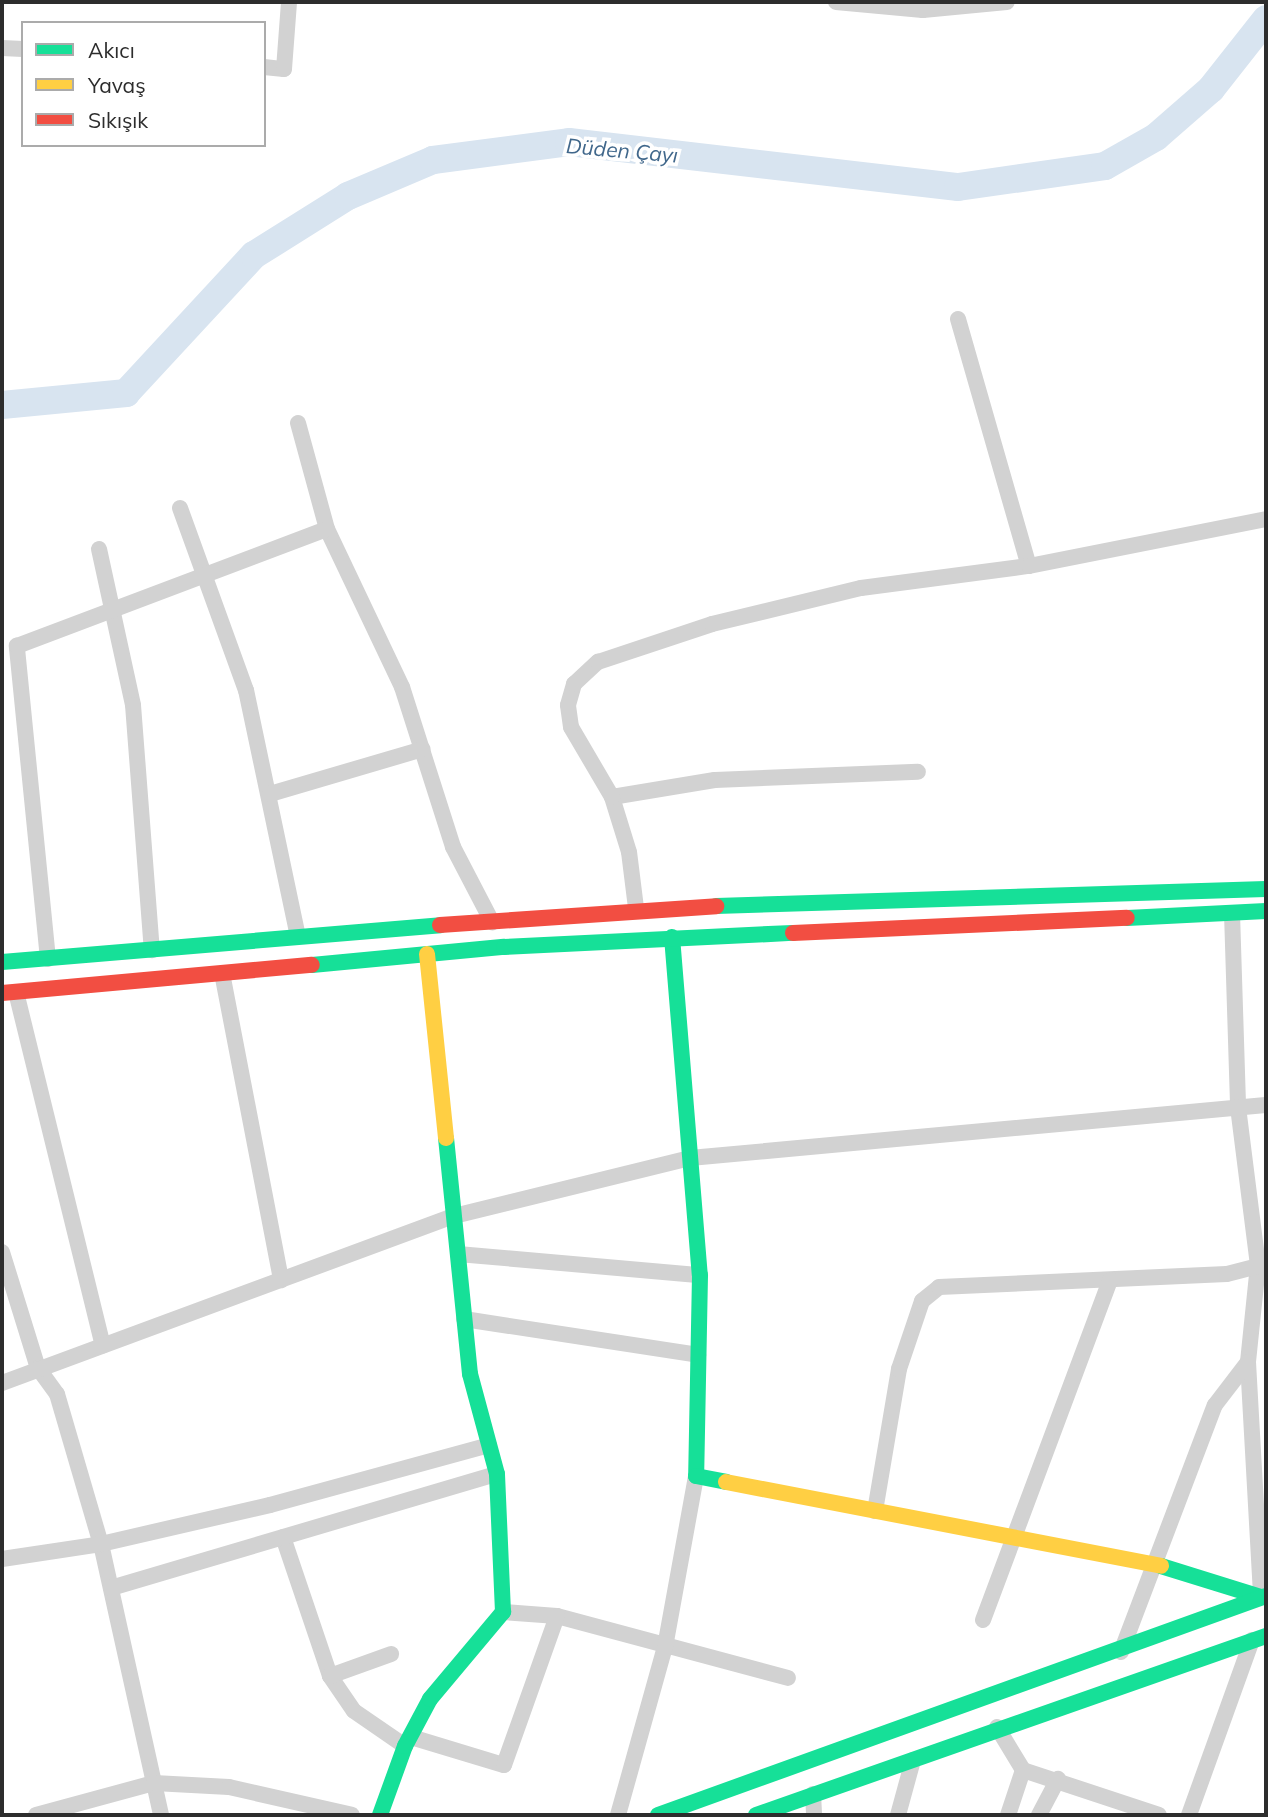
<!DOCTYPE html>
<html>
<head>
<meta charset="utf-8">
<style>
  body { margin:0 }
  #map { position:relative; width:1268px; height:1817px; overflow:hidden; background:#fff; font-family:Mulish,sans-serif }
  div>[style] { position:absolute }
  .river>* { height:28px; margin:-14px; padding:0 14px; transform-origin:14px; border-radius:14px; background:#d8e4f0 }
  .street>* { height:16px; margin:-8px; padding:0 8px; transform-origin:8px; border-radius:8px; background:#d2d2d2 }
  .fast>* { height:16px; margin:-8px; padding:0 8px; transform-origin:8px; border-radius:8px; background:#16e098 }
  .slow>* { height:16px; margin:-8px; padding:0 8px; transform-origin:8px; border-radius:8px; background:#ffcf43 }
  .jam>* { height:16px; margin:-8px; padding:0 8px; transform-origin:8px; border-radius:8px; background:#f24e42 }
  span { translate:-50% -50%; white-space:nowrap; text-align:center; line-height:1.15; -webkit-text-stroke:7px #fff; paint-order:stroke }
  .water-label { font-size:21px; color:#40678b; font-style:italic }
  .frame { position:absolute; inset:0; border:4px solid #2d2d2d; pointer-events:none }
  .legend { position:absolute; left:21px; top:21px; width:245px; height:126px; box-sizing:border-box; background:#fff; border:2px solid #ababab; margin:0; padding:9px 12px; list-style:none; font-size:21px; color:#2d2d2d }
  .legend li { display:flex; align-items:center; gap:14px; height:35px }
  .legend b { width:35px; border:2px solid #ababab }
</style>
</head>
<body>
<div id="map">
  <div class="river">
    <div style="left:2px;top:405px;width:125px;rotate:-5.5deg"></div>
    <div style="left:126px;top:393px;width:188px;rotate:-47.2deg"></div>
    <div style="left:254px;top:255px;width:111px;rotate:-32.1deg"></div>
    <div style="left:348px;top:196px;width:92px;rotate:-23deg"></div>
    <div style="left:433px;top:160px;width:137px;rotate:-7.5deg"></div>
    <div style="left:569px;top:142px;width:392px;rotate:6.6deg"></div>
    <div style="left:958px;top:187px;width:148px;rotate:-8.1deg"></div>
    <div style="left:1105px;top:166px;width:59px;rotate:-29.6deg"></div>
    <div style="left:1156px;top:137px;width:73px;rotate:-41.1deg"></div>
    <div style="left:1211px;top:89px;width:89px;rotate:-51.8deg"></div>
  </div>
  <div class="street">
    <div style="left:836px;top:2px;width:87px;rotate:5.3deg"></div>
    <div style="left:923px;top:10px;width:84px;rotate:-5.4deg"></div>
    <div style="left:2px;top:48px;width:21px;rotate:3deg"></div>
    <div style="left:264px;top:67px;width:20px;rotate:6deg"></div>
    <div style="left:284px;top:69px;width:67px;rotate:-85.7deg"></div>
    <div style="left:958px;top:319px;width:257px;rotate:74deg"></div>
    <div style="left:298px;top:423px;width:110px;rotate:74.7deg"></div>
    <div style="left:327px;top:529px;width:175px;rotate:64.6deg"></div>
    <div style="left:402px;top:687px;width:168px;rotate:72.3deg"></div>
    <div style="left:453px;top:847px;width:85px;rotate:62.5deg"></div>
    <div style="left:180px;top:508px;width:194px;rotate:70.1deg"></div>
    <div style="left:246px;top:690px;width:252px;rotate:78.1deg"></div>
    <div style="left:99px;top:549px;width:160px;rotate:77.7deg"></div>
    <div style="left:133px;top:705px;width:246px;rotate:85.6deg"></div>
    <div style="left:270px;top:794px;width:159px;rotate:-16.4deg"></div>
    <div style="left:612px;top:797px;width:104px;rotate:-9.4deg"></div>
    <div style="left:715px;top:780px;width:203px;rotate:-2.3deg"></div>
    <div style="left:636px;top:908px;width:56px;rotate:-97.1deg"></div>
    <div style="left:629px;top:852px;width:58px;rotate:-107.2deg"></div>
    <div style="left:612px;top:797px;width:81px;rotate:-120.4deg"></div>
    <div style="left:571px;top:727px;width:22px;rotate:-98deg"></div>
    <div style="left:568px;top:705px;width:22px;rotate:-74deg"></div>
    <div style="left:574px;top:684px;width:33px;rotate:-43deg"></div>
    <div style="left:598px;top:662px;width:120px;rotate:-18.4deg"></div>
    <div style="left:712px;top:624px;width:153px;rotate:-13.6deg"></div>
    <div style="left:861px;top:588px;width:169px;rotate:-7.5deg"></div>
    <div style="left:1029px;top:566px;width:242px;rotate:-11.2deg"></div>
    <div style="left:1232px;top:913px;width:194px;rotate:88.2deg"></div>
    <div style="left:1238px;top:1107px;width:159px;rotate:82.8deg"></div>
    <div style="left:1258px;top:1265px;width:98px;rotate:95.9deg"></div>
    <div style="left:1248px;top:1362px;width:235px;rotate:86.8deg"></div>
    <div style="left:48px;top:959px;width:315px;rotate:-95.7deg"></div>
    <div style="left:17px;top:646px;width:331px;rotate:-20.7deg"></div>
    <div style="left:222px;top:973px;width:313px;rotate:79.1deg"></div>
    <div style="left:16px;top:992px;width:364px;rotate:76.2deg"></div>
    <div style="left:2px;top:1252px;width:121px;rotate:72.8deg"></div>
    <div style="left:38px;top:1368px;width:32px;rotate:54deg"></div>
    <div style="left:57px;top:1394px;width:156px;rotate:73.7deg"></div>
    <div style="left:101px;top:1544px;width:278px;rotate:77.5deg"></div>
    <div style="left:458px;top:1254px;width:243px;rotate:5deg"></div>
    <div style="left:464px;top:1319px;width:237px;rotate:8.7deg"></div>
    <div style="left:2px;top:1383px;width:482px;rotate:-20.3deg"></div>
    <div style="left:454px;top:1216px;width:243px;rotate:-13.8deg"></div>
    <div style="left:690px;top:1158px;width:578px;rotate:-5.26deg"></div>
    <div style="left:875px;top:1511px;width:144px;rotate:-80.4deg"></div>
    <div style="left:899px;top:1369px;width:72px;rotate:-71.3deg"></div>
    <div style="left:922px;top:1301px;width:22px;rotate:-39deg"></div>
    <div style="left:939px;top:1287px;width:288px;rotate:-2.6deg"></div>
    <div style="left:1227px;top:1274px;width:40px;rotate:-14.4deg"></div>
    <div style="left:283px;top:1537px;width:147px;rotate:71.3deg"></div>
    <div style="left:330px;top:1676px;width:42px;rotate:55.6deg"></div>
    <div style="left:354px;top:1711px;width:62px;rotate:34.5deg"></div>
    <div style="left:2px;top:1559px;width:100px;rotate:-8.6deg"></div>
    <div style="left:101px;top:1544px;width:173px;rotate:-13deg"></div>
    <div style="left:270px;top:1505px;width:227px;rotate:-15.3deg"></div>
    <div style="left:111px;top:1588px;width:402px;rotate:-16.5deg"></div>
    <div style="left:503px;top:1612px;width:54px;rotate:4.2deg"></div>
    <div style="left:557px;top:1616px;width:239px;rotate:15deg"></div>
    <div style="left:983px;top:1620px;width:363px;rotate:-69.5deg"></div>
    <div style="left:1121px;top:1652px;width:264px;rotate:-69.2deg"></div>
    <div style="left:1215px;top:1405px;width:54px;rotate:-52.5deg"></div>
    <div style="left:330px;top:1676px;width:65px;rotate:-19.8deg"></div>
    <div style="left:997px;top:1727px;width:50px;rotate:58.8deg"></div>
    <div style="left:1023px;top:1770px;width:47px;rotate:108.4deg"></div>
    <div style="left:411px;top:1737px;width:97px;rotate:16.8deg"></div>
    <div style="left:504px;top:1765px;width:158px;rotate:-70.4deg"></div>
    <div style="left:1023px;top:1770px;width:143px;rotate:18.3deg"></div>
    <div style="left:813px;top:1794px;width:21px;rotate:87deg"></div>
    <div style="left:36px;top:1815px;width:122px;rotate:-15.2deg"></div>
    <div style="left:154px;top:1783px;width:75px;rotate:3.1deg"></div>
    <div style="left:229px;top:1787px;width:126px;rotate:12.8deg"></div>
    <div style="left:618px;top:1815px;width:174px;rotate:-74.4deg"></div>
    <div style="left:665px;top:1647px;width:174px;rotate:-79.7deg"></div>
    <div style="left:898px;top:1815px;width:57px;rotate:-74.7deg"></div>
    <div style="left:1039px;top:1815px;width:41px;rotate:-62.2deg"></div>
    <div style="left:1189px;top:1815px;width:186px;rotate:-70.2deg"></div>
  </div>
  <div class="fast">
    <div style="left:716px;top:906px;width:550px;rotate:-1.77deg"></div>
    <div style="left:1127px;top:918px;width:139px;rotate:-2.9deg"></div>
    <div style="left:672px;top:937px;width:339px;rotate:85.3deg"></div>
    <div style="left:700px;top:1275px;width:201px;rotate:91.1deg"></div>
    <div style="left:696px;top:1476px;width:31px;rotate:11deg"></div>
    <div style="left:2px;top:962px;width:440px;rotate:-4.8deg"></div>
    <div style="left:312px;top:965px;width:193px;rotate:-5.4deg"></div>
    <div style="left:504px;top:947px;width:289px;rotate:-2.8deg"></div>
    <div style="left:1161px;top:1566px;width:105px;rotate:17.2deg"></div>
    <div style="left:380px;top:1815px;width:73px;rotate:-70.1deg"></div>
    <div style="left:405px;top:1746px;width:53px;rotate:-62deg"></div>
    <div style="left:430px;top:1699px;width:114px;rotate:-50deg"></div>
    <div style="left:503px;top:1612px;width:138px;rotate:-92.5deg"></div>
    <div style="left:497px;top:1474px;width:104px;rotate:-105.1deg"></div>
    <div style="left:470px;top:1374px;width:237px;rotate:-95.8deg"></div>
    <div style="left:658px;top:1815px;width:646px;rotate:-19.81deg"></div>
    <div style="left:756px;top:1815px;width:541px;rotate:-19.34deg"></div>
  </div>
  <div class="slow">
    <div style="left:427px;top:954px;width:185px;rotate:84.1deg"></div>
    <div style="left:726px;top:1482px;width:443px;rotate:10.9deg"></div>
  </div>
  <div class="jam">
    <div style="left:440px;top:925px;width:277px;rotate:-3.9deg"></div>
    <div style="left:793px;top:933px;width:334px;rotate:-2.6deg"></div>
    <div style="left:2px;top:993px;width:311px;rotate:-5.2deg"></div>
  </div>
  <div class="water-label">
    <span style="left:622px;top:150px;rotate:5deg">Düden Çayı</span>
  </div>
  <div class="frame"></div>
  <ul class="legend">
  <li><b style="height:9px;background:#16e098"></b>Akıcı</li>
  <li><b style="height:9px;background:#ffcf43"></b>Yavaş</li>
  <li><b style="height:9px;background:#f24e42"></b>Sıkışık</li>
  </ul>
</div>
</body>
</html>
